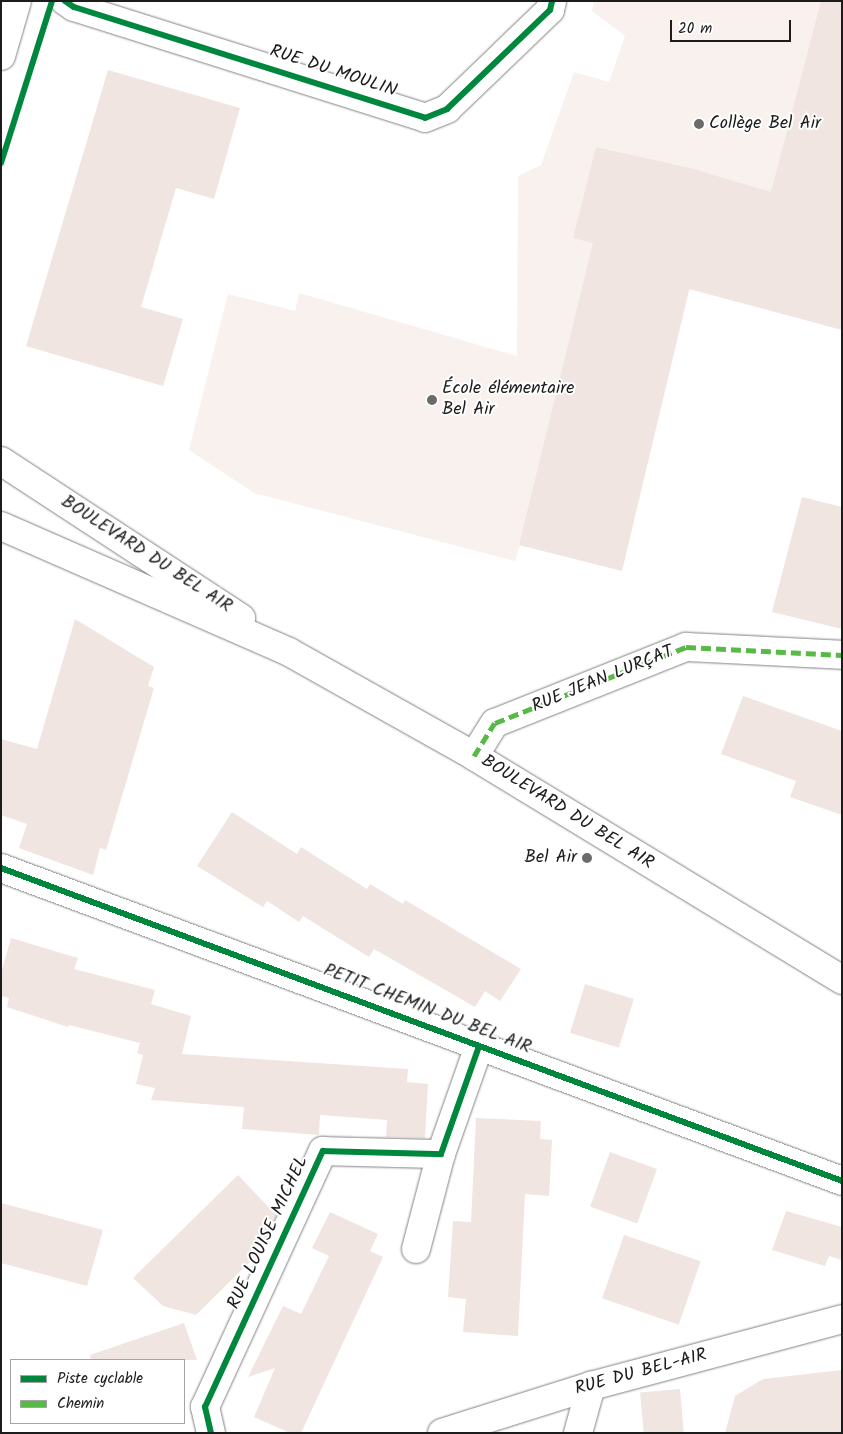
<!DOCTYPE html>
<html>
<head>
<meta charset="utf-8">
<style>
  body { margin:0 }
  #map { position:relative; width:843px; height:1434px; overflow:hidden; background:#fff; font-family:Kalam,sans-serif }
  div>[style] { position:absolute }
  .built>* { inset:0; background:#f9f1ee }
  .building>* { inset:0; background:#f0e5e1; transform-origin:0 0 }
  .roads { filter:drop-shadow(0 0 1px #828282) drop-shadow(0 0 1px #828282) }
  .minor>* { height:28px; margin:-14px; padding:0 14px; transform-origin:14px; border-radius:14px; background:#fff }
  .tertiary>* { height:28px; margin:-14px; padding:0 14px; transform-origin:14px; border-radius:14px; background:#fff }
  .secondary>* { height:28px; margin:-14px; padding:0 14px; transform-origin:14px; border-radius:14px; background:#fff }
  .quiet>* { height:5px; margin-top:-2.5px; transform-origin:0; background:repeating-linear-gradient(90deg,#58b947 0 10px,transparent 0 15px) }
  .cycleway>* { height:6px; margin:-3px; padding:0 3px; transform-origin:3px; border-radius:3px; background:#00873e }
  .dots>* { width:14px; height:14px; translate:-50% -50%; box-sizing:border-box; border:2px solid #fff; border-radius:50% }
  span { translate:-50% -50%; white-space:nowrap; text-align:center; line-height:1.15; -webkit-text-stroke:4px #fff; paint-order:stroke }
  .street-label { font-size:18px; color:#1c1c1c }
  .poi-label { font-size:18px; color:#1c1c1c }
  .left { translate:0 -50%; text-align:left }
  .right { translate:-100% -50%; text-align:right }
  .frame { position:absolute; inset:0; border:2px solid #1c1c1c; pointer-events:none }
  .legend { position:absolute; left:10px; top:1359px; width:175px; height:65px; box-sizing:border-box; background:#fff; border:1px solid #a4a4a4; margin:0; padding:6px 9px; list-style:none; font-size:15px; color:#1c1c1c }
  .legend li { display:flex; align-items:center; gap:10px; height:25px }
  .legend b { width:25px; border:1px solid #a4a4a4 }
  .scale { position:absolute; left:670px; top:20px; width:121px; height:22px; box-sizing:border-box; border:2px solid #1c1c1c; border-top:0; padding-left:6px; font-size:15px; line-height:18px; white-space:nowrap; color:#1c1c1c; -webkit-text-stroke:4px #fff; paint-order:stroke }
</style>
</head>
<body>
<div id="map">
  <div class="built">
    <div style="clip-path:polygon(594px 1px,842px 1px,842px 305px,695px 267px,622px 570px,520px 545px,515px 561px,254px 493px,189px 450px,228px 294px,295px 311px,299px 293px,517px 356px,518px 176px,541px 165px,574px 72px,609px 82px,625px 36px,592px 11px)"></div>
  </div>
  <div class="building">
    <div style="clip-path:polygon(821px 1px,842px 1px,842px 330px,689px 289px,622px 571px,519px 545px,593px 243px,573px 238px,596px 147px,690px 168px,771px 192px)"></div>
    <div style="clip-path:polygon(108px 70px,240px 108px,214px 199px,176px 188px,141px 307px,183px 319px,163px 386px,26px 346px)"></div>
    <div style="clip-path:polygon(802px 497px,842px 507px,842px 629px,772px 612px)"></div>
    <div style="clip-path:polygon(75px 619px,154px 667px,148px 686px,154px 688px,136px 749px,106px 850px,100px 848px,93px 875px,19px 848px,27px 824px,1px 815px,1px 739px,37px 749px)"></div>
    <div style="clip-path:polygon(743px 696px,842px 731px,842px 815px,790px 797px,796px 781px,721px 754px)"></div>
    <div style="clip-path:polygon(232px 812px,297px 854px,301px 847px,367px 889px,370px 884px,403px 904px,405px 900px,521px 969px,500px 1001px,485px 991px,475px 1007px,374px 949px,369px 957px,303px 916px,299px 922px,267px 901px,263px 907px,197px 866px)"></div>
    <div style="clip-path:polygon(11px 938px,78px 958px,74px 969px,155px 990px,151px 1004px,191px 1016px,182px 1054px,408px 1069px,407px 1082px,428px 1084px,425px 1138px,386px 1137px,387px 1120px,320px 1115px,319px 1135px,242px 1129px,244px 1107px,151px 1100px,155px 1088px,136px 1084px,143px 1055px,137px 1053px,140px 1043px,69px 1025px,68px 1027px,7px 1007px,9px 998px,1px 996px,1px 973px)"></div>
    <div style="left:585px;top:984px;width:51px;height:51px;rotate:17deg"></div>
    <div style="clip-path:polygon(476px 1118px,541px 1121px,540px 1139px,552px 1140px,549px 1196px,525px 1194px,518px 1336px,463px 1332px,466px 1299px,448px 1297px,453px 1221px,471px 1222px)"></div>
    <div style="left:610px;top:1152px;width:50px;height:58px;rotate:20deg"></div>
    <div style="clip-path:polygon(238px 1175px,276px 1215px,258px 1254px,196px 1315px,163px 1306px,133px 1278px)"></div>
    <div style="clip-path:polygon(1px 1203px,103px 1230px,87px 1286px,1px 1263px)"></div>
    <div style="clip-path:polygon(786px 1211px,842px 1227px,842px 1260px,829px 1256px,825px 1266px,772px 1250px)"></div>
    <div style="clip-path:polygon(330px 1212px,378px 1234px,370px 1251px,383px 1257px,301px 1433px,290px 1433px,254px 1417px,275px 1368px,248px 1377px,283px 1306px,301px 1314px,329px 1256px,312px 1248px)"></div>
    <div style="left:624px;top:1235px;width:81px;height:67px;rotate:19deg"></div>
    <div style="clip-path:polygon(184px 1323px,197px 1360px,91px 1360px,90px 1355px)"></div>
    <div style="clip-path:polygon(842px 1370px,842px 1433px,725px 1433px,735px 1396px,763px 1379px)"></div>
    <div style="left:680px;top:1389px;width:44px;height:40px;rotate:85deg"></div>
  </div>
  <div class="roads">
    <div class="minor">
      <div style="left:65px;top:1px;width:11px;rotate:34deg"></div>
      <div style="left:74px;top:7px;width:368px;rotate:17.5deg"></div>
      <div style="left:425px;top:118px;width:24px;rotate:-22deg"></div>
      <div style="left:447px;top:109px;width:143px;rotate:-43.9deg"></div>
      <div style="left:550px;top:10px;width:9px;rotate:-77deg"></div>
      <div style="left:474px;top:756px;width:39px;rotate:-58deg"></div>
      <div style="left:495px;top:723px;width:206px;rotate:-21.7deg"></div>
      <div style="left:686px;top:647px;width:156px;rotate:2.9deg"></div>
      <div style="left:1px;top:868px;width:897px;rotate:20.41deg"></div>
      <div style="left:416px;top:1249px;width:98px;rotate:-75.3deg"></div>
      <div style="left:211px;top:1433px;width:27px;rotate:-103deg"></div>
      <div style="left:205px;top:1407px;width:282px;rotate:-65.3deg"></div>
      <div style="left:323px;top:1151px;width:118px;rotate:1.5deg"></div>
      <div style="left:441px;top:1154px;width:114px;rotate:-70.6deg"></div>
      <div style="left:442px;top:1433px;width:156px;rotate:-17.5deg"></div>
      <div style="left:591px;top:1386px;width:260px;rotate:-14.9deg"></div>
      <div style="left:578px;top:1433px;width:49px;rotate:-74.5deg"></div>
    </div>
    <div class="tertiary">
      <div style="left:1px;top:56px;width:57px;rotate:-73.8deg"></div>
    </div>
    <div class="secondary">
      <div style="left:1px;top:461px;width:287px;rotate:33.2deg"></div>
      <div style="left:1px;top:526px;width:314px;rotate:23.6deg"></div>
      <div style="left:289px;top:652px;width:212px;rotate:29.3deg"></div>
      <div style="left:474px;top:756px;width:431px;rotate:31.3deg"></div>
    </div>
  </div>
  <div class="quiet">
    <div style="left:474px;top:756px;width:39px;rotate:-58deg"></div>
    <div style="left:495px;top:723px;width:206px;rotate:-21.7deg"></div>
    <div style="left:686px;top:647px;width:156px;rotate:2.9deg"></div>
  </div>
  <div class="cycleway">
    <div style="left:65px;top:1px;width:11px;rotate:34deg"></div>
    <div style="left:74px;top:7px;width:368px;rotate:17.5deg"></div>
    <div style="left:425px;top:118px;width:24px;rotate:-22deg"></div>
    <div style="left:447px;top:109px;width:143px;rotate:-43.9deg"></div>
    <div style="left:550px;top:10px;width:9px;rotate:-77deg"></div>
    <div style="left:1px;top:163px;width:170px;rotate:-72.5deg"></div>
    <div style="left:1px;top:868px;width:897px;rotate:20.41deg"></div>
    <div style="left:211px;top:1433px;width:27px;rotate:-103deg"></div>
    <div style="left:205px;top:1407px;width:282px;rotate:-65.3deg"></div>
    <div style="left:323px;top:1151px;width:118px;rotate:1.5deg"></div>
    <div style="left:441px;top:1154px;width:114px;rotate:-70.6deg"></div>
  </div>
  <div class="dots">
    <div style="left:699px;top:124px;background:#6b6b6b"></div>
    <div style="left:432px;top:400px;background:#6b6b6b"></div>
    <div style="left:587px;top:858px;background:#6b6b6b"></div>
  </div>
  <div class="street-label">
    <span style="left:333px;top:72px;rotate:18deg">RUE DU MOULIN</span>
    <span style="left:146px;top:555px;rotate:33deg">BOULEVARD DU BEL AIR</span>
    <span style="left:603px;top:680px;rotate:-22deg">RUE JEAN LURÇAT</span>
    <span style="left:567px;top:813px;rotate:32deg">BOULEVARD DU BEL AIR</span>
    <span style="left:427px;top:1010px;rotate:21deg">PETIT CHEMIN DU BEL AIR</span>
    <span style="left:269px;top:1233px;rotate:-65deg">RUE LOUISE MICHEL</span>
    <span style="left:641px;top:1373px;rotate:-15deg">RUE DU BEL-AIR</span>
  </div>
  <div class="poi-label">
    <span class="left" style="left:709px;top:124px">Collège Bel Air</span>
    <span class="left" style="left:442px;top:400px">École élémentaire<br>Bel Air</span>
    <span class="right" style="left:577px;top:858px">Bel Air</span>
  </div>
  <div class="frame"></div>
  <ul class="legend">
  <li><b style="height:6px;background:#00873e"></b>Piste cyclable</li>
  <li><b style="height:6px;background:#58b947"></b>Chemin</li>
  </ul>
  <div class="scale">20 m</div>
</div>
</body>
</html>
